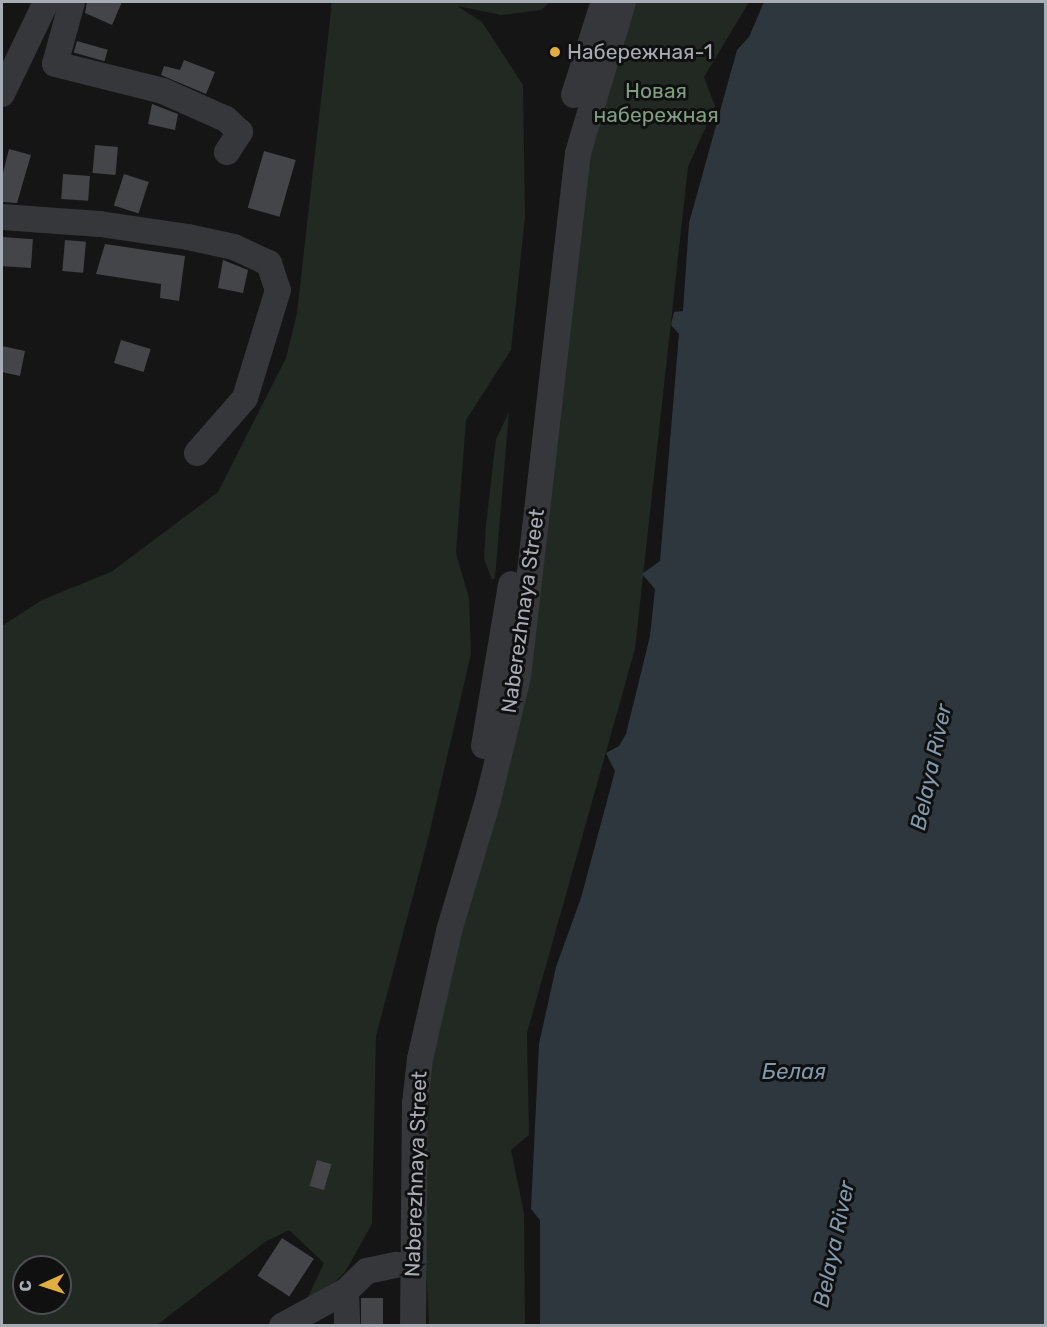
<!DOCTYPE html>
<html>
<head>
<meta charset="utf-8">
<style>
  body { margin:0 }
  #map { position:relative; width:1047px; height:1327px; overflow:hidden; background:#151516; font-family:Rubik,sans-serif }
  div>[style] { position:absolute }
  .green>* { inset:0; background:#212922 }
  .water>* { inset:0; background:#2f373e }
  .building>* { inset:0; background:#444549; transform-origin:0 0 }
  .minor>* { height:26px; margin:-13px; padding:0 13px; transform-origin:13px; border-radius:13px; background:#36373b }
  .dots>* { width:16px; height:16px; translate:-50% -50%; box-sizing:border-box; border:3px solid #101011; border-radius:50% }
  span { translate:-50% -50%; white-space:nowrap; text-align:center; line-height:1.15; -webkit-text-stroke:6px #101011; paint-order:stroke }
  .poi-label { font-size:21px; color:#a8acb5 }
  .left { translate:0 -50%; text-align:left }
  .park-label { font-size:21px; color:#809f82 }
  .street-label { font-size:21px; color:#a8acb5 }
  .water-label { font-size:22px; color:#8199ae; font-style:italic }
  .frame { position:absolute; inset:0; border:3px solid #a8acb5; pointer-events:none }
  .north { position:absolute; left:12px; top:1255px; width:60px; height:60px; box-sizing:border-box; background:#101011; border:2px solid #4d4e53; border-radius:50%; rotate:267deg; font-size:16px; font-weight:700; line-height:24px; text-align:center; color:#a8acb5 }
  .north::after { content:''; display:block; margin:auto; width:21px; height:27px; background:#e3ac40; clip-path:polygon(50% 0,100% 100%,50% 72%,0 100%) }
</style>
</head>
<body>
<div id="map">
  <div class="green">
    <div style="clip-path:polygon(evenodd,332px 2px,550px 2px,541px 10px,501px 15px,457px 6px,482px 22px,523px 85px,525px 217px,511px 350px,466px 420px,456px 553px,469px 598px,471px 654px,428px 839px,376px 1036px,372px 1224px,345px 1272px,315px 1301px,308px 1297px,324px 1263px,289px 1230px,265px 1242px,157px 1325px,2px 1326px,2px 626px,42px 600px,111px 572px,218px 492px,286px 358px,297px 313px,332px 2px,24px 1267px,60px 1267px,60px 1303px,24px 1303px,24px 1267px)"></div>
    <div style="clip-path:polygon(633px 2px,749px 2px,704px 77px,715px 106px,688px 167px,635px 649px,527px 1033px,529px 1135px,511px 1150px,524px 1213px,525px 1325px,429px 1326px,425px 1241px,430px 1059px,458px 933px,588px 156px)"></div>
    <div style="clip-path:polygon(509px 412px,495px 578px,492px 580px,484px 559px,486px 525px,496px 439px)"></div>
  </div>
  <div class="water">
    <div style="clip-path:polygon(764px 2px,1045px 2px,1045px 1325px,540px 1325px,540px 1220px,531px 1209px,539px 1044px,556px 967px,581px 898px,615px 771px,606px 753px,619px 746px,626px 734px,650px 636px,655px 589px,642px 574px,660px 561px,679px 334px,671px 325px,674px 312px,683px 311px,689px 223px,737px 50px,749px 37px)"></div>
  </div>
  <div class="building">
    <div style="clip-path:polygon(87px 2px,122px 2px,112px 25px,85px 13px)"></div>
    <div style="left:77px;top:41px;width:32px;height:12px;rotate:16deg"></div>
    <div style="clip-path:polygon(184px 60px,215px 72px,206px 94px,161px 75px,164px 66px,180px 70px)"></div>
    <div style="clip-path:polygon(152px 104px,178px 114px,175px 130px,148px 124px)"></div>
    <div style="left:95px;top:145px;width:23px;height:28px;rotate:5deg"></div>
    <div style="clip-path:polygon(9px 149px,31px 155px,17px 203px,2px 202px,2px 177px)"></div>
    <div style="left:264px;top:151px;width:33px;height:59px;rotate:16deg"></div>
    <div style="left:63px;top:174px;width:27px;height:25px;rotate:4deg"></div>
    <div style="left:124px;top:174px;width:26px;height:33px;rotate:18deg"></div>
    <div style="left:2px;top:237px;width:31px;height:29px;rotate:4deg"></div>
    <div style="left:65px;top:240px;width:21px;height:31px;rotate:5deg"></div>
    <div style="clip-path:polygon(105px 244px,185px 256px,179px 301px,160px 298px,161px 284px,96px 274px)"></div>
    <div style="clip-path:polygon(223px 260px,248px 270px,243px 293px,218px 288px)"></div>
    <div style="left:121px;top:340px;width:31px;height:24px;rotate:17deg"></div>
    <div style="clip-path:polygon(2px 346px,25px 351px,20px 376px,2px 372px)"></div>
    <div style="left:317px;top:1160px;width:15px;height:27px;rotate:16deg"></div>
    <div style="left:282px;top:1238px;width:38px;height:45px;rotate:33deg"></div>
    <div style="left:361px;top:1298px;width:22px;height:28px"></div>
  </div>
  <div class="minor">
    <div style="left:72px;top:2px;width:64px;rotate:105.3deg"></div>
    <div style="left:55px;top:64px;width:111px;rotate:14deg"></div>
    <div style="left:163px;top:91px;width:69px;rotate:24deg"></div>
    <div style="left:226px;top:119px;width:19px;rotate:43deg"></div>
    <div style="left:240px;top:132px;width:24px;rotate:123deg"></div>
    <div style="left:2px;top:94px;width:102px;rotate:-64.4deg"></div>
    <div style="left:574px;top:95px;width:92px;rotate:-72.3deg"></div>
    <div style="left:2px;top:217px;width:98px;rotate:4.1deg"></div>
    <div style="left:100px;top:224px;width:89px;rotate:8.4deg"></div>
    <div style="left:188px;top:237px;width:47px;rotate:12.3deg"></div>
    <div style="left:234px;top:247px;width:38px;rotate:25deg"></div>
    <div style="left:269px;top:263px;width:28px;rotate:72deg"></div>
    <div style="left:278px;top:290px;width:113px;rotate:107deg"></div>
    <div style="left:245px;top:398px;width:73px;rotate:131.1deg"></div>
    <div style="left:484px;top:746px;width:164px;rotate:-80.5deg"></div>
    <div style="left:346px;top:1291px;width:35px;rotate:88deg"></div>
    <div style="left:282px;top:1326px;width:73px;rotate:-28.7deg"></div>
    <div style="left:346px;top:1291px;width:29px;rotate:-44deg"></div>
    <div style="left:367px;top:1271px;width:30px;rotate:-12deg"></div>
    <div style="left:413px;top:1326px;width:223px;rotate:-89.5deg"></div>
    <div style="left:415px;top:1103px;width:44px;rotate:-83.5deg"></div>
    <div style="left:420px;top:1059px;width:131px;rotate:-77.2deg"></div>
    <div style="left:449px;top:931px;width:137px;rotate:-73.4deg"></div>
    <div style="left:488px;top:800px;width:127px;rotate:-76.3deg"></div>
    <div style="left:518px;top:677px;width:527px;rotate:-83.47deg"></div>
    <div style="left:578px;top:153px;width:158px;rotate:-73.4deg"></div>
  </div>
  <div class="dots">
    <div style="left:555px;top:52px;background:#e3ac40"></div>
  </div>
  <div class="poi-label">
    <span class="left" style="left:567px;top:52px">Набережная-1</span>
  </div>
  <div class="park-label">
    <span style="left:656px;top:103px">Новая<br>набережная</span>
  </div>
  <div class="street-label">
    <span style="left:523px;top:611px;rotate:-82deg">Naberezhnaya Street</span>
    <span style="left:416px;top:1174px;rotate:-88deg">Naberezhnaya Street</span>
  </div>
  <div class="water-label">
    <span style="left:931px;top:767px;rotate:-78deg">Belaya River</span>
    <span style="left:794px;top:1072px">Белая</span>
    <span style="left:834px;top:1244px;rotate:-78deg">Belaya River</span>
  </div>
  <div class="frame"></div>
  <div class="north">С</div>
</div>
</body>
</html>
